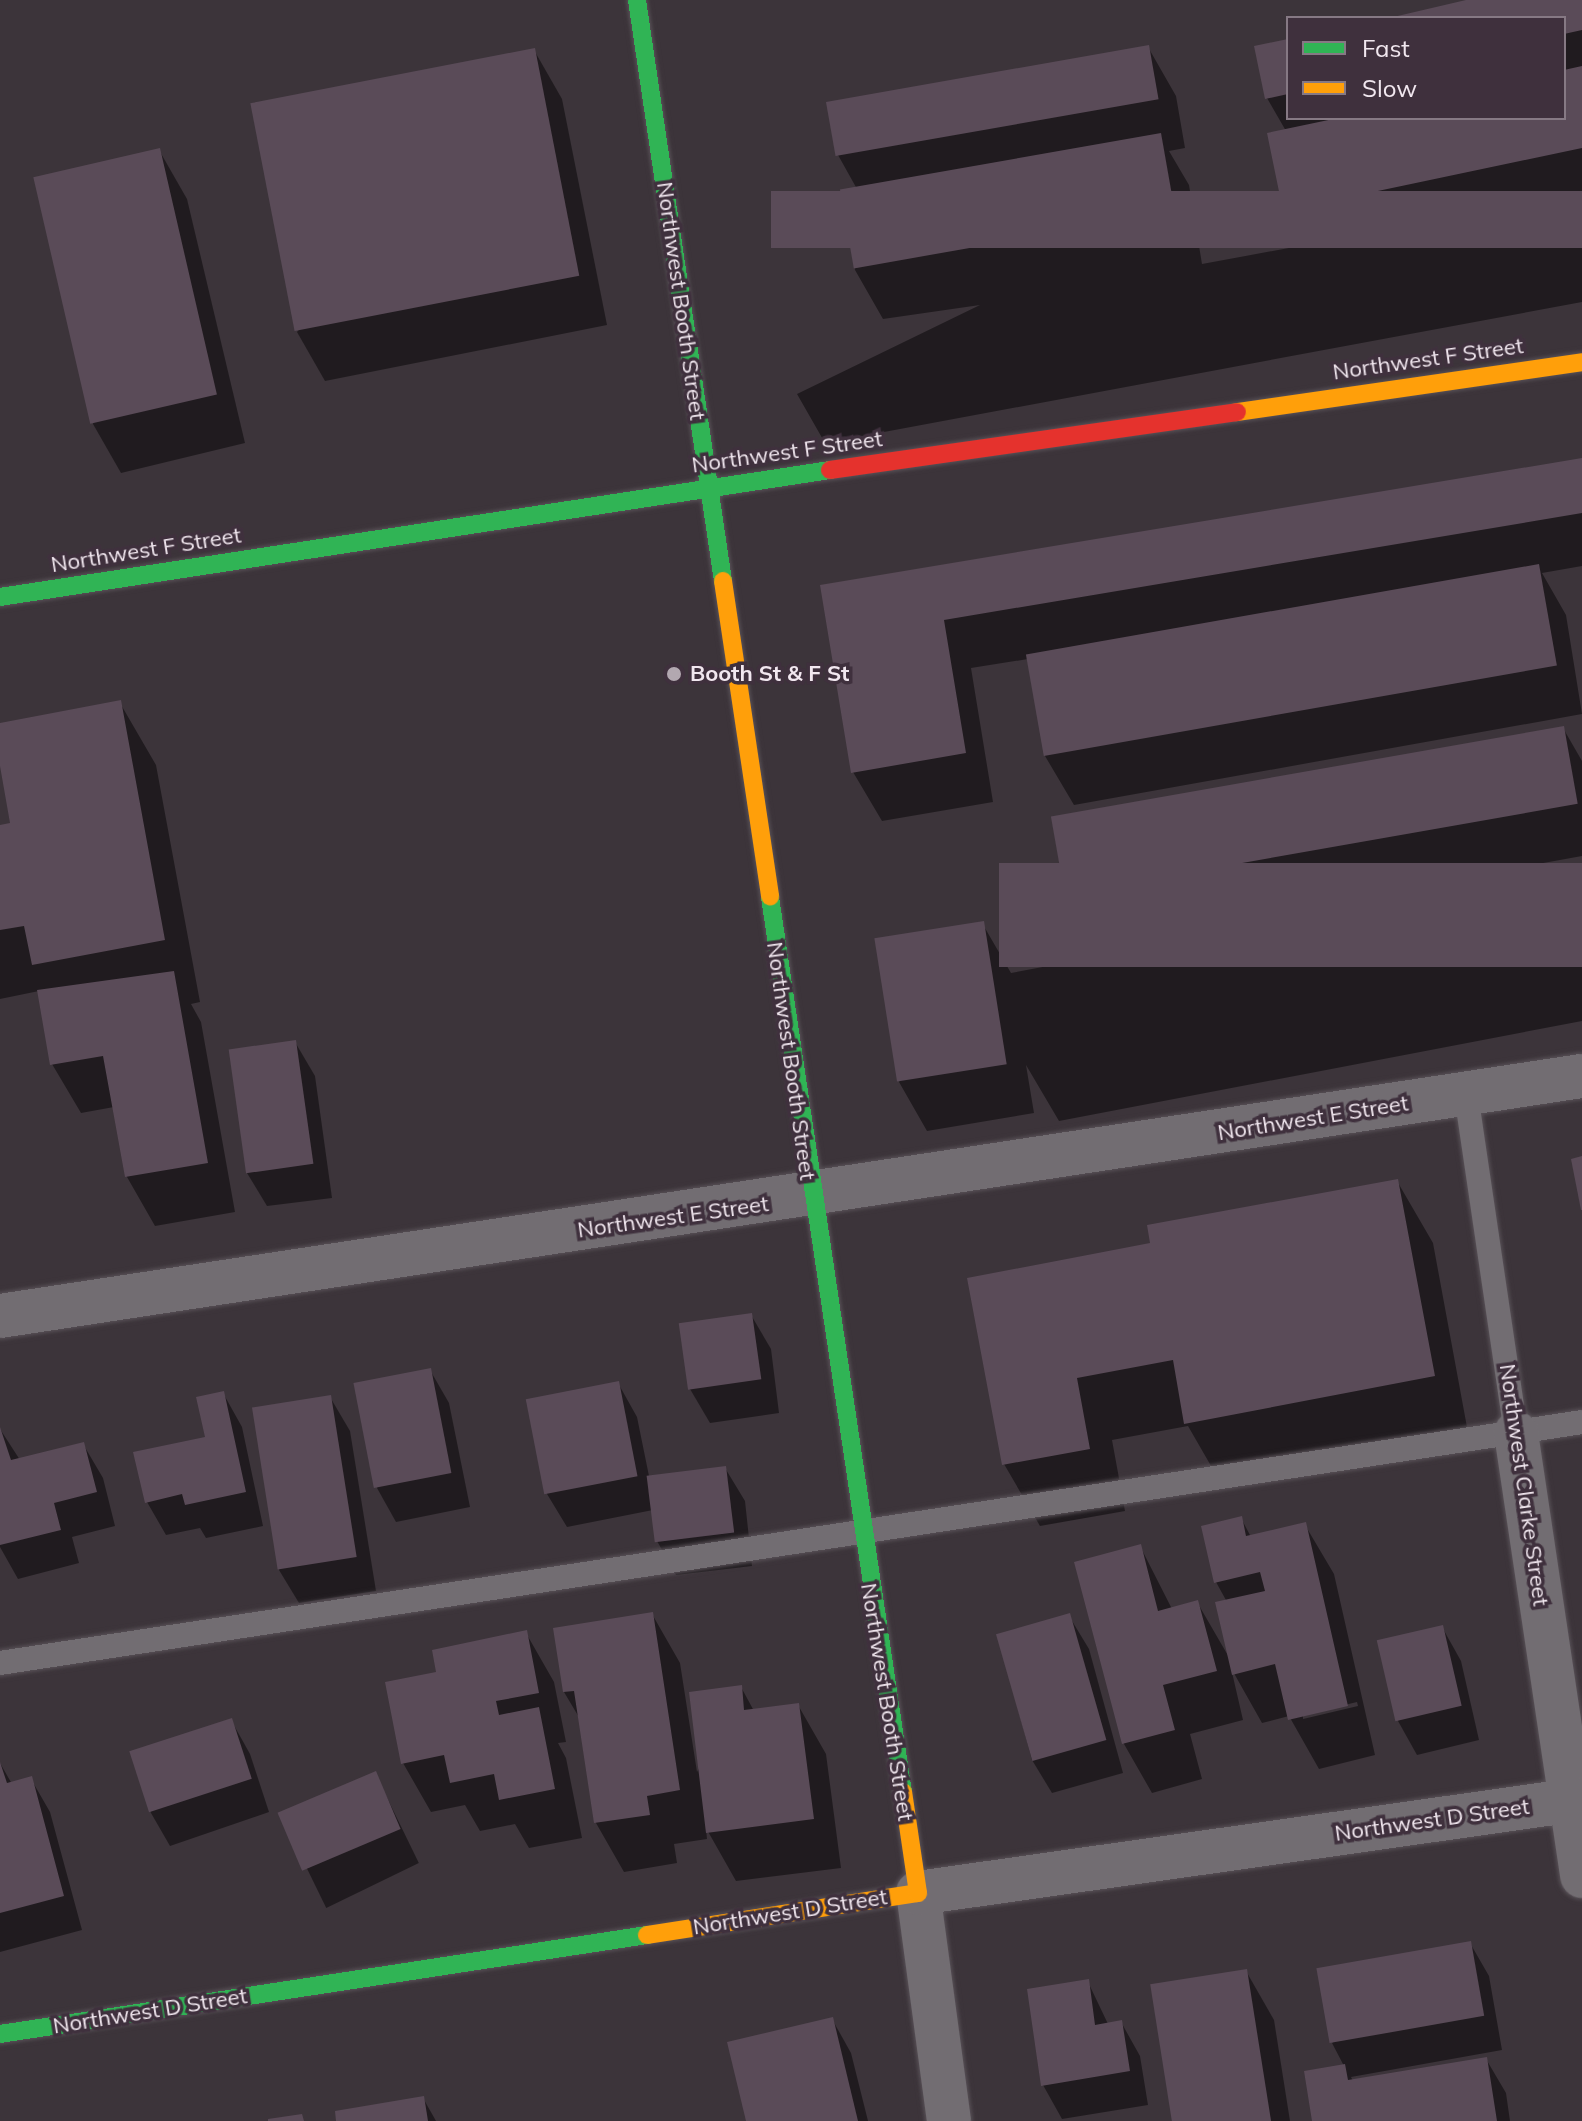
<!DOCTYPE html>
<html>
<head>
<meta charset="utf-8">
<style>
  body { margin:0 }
  #map { position:relative; width:1582px; height:2121px; overflow:hidden; background:#3c343a; font-family:Mulish,sans-serif }
  div>[style] { position:absolute }
  .shadow>* { inset:0; background:#0007; transform-origin:0 0 }
  .building>* { inset:0; background:#5a4b58; transform-origin:0 0 }
  .roads { filter:drop-shadow(0 0 2px #585157) drop-shadow(0 0 2px #585157) }
  .lane>* { height:24px; margin:-12px; padding:0 12px; transform-origin:12px; border-radius:12px; background:#726d72 }
  .street>* { height:44px; margin:-22px; padding:0 22px; transform-origin:22px; border-radius:22px; background:#726d72 }
  .fast>* { height:18px; margin:-9px; padding:0 9px; transform-origin:9px; border-radius:9px; background:#30b455 }
  .slow>* { height:18px; margin:-9px; padding:0 9px; transform-origin:9px; border-radius:9px; background:#ff9f0a }
  .jam>* { height:18px; margin:-9px; padding:0 9px; transform-origin:9px; border-radius:9px; background:#e5322d }
  .dots>* { width:22px; height:22px; translate:-50% -50%; box-sizing:border-box; border:4px solid #3f303d; border-radius:50% }
  span { translate:-50% -50%; white-space:nowrap; text-align:center; line-height:1.15; -webkit-text-stroke:7px #3f303d; paint-order:stroke }
  .street-label { font-size:22px; color:#f1e7ef }
  .poi-label { font-size:22px; color:#f1e7ef; font-weight:700 }
  .left { translate:0 -50%; text-align:left }
  .legend { position:absolute; left:1286px; top:16px; width:280px; height:104px; box-sizing:border-box; background:#3f303d; border:2px solid #867984; margin:0; padding:10px 14px; list-style:none; font-size:24px; color:#f1e7ef }
  .legend li { display:flex; align-items:center; gap:16px; height:40px }
  .legend b { width:40px; border:2px solid #867984 }
</style>
</head>
<body>
<div id="map">
  <div class="shadow">
    <div style="clip-path:polygon(1475px 0,1582px 0,1582px 302px,825px 443px,797px 394px,980px 305px,883px 319px,855px 270px,842px 192px,857px 189px,838px 155px,1148px 47px,1176px 96px,1185px 148px,1169px 151px,1189px 185px,1202px 264px,1305px 245px,1285px 210px,1286px 131px,1267px 98px,1288px 41px,1288px 118px,1564px 118px,1564px 18px,1393px 18px)"></div>
    <div style="clip-path:polygon(534px 50px,562px 99px,607px 325px,325px 381px,297px 332px)"></div>
    <div style="clip-path:polygon(159px 150px,187px 199px,245px 443px,121px 473px,93px 424px)"></div>
    <div style="clip-path:polygon(1582px 460px,1582px 566px,1542px 573px,1566px 615px,1582px 714px,1074px 805px,1045px 756px,1028px 659px,971px 668px,993px 802px,882px 821px,853px 772px,823px 586px)"></div>
    <div style="clip-path:polygon(120px 703px,156px 765px,200px 1002px,191px 1004px,201px 1022px,235px 1212px,155px 1226px,127px 1177px,114px 1107px,81px 1113px,52px 1064px,39px 991px,0 999px,0 827px,13px 825px,0 725px)"></div>
    <div style="clip-path:polygon(1563px 728px,1582px 761px,1582px 856px,1094px 944px,1066px 895px,1053px 819px)"></div>
    <div style="clip-path:polygon(1582px 865px,1582px 1021px,1059px 1121px,1026px 1065px,1034px 1113px,927px 1131px,899px 1082px,982px 923px,1011px 973px)"></div>
    <div style="clip-path:polygon(295px 1042px,315px 1076px,332px 1198px,267px 1206px,247px 1173px)"></div>
    <div style="clip-path:polygon(1397px 1181px,1433px 1243px,1469px 1438px,1222px 1485px,1188px 1426px,1112px 1440px,1125px 1511px,1040px 1526px,1004px 1464px,1153px 1245px)"></div>
    <div style="clip-path:polygon(751px 1315px,771px 1349px,779px 1413px,710px 1423px,690px 1389px)"></div>
    <div style="clip-path:polygon(430px 1370px,449px 1403px,470px 1507px,396px 1522px,377px 1488px)"></div>
    <div style="clip-path:polygon(618px 1383px,637px 1417px,649px 1476px,725px 1468px,745px 1501px,752px 1566px,676px 1575px,657px 1541px,653px 1510px,567px 1527px,547px 1494px,529px 1402px)"></div>
    <div style="clip-path:polygon(223px 1393px,242px 1427px,263px 1526px,206px 1538px,200px 1528px,166px 1535px,147px 1502px,207px 1438px)"></div>
    <div style="clip-path:polygon(330px 1397px,350px 1431px,376px 1591px,299px 1603px,279px 1570px)"></div>
    <div style="clip-path:polygon(0 1429px,20px 1460px,83px 1444px,103px 1478px,115px 1526px,72px 1537px,79px 1563px,18px 1579px,0 1547px)"></div>
    <div style="clip-path:polygon(evenodd,1241px 1518px,1251px 1537px,1305px 1525px,1334px 1574px,1375px 1755px,1319px 1769px,1289px 1716px,1262px 1723px,1231px 1668px,1243px 1720px,1190px 1734px,1202px 1779px,1152px 1793px,1124px 1744px,1076px 1563px,1140px 1546px,1172px 1609px,1197px 1602px,1230px 1659px,1227px 1602px,1216px 1582px,1241px 1518px,1357px 1702px,1358px 1706px,1303px 1719px,1303px 1715px,1357px 1702px)"></div>
    <div style="clip-path:polygon(652px 1614px,680px 1663px,697px 1772px,741px 1687px,754px 1711px,798px 1705px,826px 1754px,841px 1868px,736px 1881px,706px 1828px,707px 1839px,674px 1844px,677px 1863px,624px 1872px,596px 1823px,580px 1719px,564px 1692px)"></div>
    <div style="clip-path:polygon(1069px 1616px,1089px 1649px,1123px 1773px,1052px 1793px,1032px 1760px,998px 1636px)"></div>
    <div style="clip-path:polygon(1442px 1627px,1461px 1661px,1479px 1740px,1417px 1755px,1398px 1721px)"></div>
    <div style="clip-path:polygon(526px 1633px,554px 1682px,566px 1742px,558px 1743px,566px 1758px,582px 1838px,529px 1848px,515px 1824px,480px 1831px,465px 1805px,431px 1812px,403px 1763px,438px 1674px)"></div>
    <div style="clip-path:polygon(231px 1720px,250px 1754px,269px 1812px,170px 1846px,151px 1813px,131px 1753px)"></div>
    <div style="clip-path:polygon(0 1763px,12px 1784px,31px 1779px,50px 1812px,82px 1930px,0 1952px)"></div>
    <div style="left:375px;top:1773px;width:100px;height:103px;rotate:64deg"></div>
    <div style="clip-path:polygon(1470px 1943px,1489px 1976px,1502px 2050px,1351px 2077px,1353px 2081px,1486px 2059px,1506px 2093px,1510px 2121px,1314px 2121px,1344px 2066px,1332px 2043px)"></div>
    <div style="clip-path:polygon(1246px 1971px,1274px 2020px,1290px 2121px,1173px 2121px)"></div>
    <div style="clip-path:polygon(1088px 1982px,1108px 2024px,1121px 2022px,1140px 2056px,1148px 2105px,1062px 2119px,1043px 2085px)"></div>
    <div style="clip-path:polygon(832px 2019px,851px 2053px,868px 2121px,748px 2121px)"></div>
    <div style="clip-path:polygon(423px 2098px,436px 2121px,338px 2121px)"></div>
  </div>
  <div class="building">
    <div style="clip-path:polygon(1466px 0,1582px 0,1582px 30px,1564px 34px,1564px 18px,1389px 18px)"></div>
    <div style="clip-path:polygon(1288px 39px,1288px 94px,1265px 99px,1254px 46px)"></div>
    <div style="left:1149px;top:45px;width:55px;height:328px;rotate:80deg"></div>
    <div style="left:535px;top:48px;width:232px;height:290px;rotate:79deg"></div>
    <div style="clip-path:polygon(1582px 66px,1582px 148px,1283px 211px,1267px 133px,1338px 118px,1564px 118px,1564px 70px)"></div>
    <div style="left:1161px;top:133px;width:80px;height:326px;rotate:80deg"></div>
    <div style="left:160px;top:148px;width:253px;height:130px;rotate:77deg"></div>
    <div style="left:1582px;top:191px;width:57px;height:811px;rotate:90deg"></div>
    <div style="clip-path:polygon(1582px 458px,1582px 513px,944px 620px,966px 753px,851px 773px,820px 585px)"></div>
    <div style="left:1539px;top:564px;width:103px;height:521px;rotate:80deg"></div>
    <div style="clip-path:polygon(121px 700px,165px 940px,32px 965px,24px 926px,0 930px,0 825px,10px 823px,0 766px,0 723px)"></div>
    <div style="left:1564px;top:726px;width:79px;height:521px;rotate:80deg"></div>
    <div style="left:1582px;top:863px;width:104px;height:583px;rotate:90deg"></div>
    <div style="left:984px;top:921px;width:145px;height:111px;rotate:81deg"></div>
    <div style="clip-path:polygon(174px 971px,208px 1163px,125px 1177px,103px 1056px,50px 1065px,37px 990px)"></div>
    <div style="left:296px;top:1040px;width:125px;height:68px;rotate:82deg"></div>
    <div style="clip-path:polygon(1582px 1156px,1582px 1210px,1581px 1210px,1571px 1159px)"></div>
    <div style="clip-path:polygon(1398px 1179px,1435px 1376px,1184px 1424px,1173px 1360px,1077px 1378px,1090px 1449px,1002px 1465px,967px 1278px,1150px 1243px,1147px 1225px)"></div>
    <div style="left:752px;top:1313px;width:67px;height:74px;rotate:82deg"></div>
    <div style="left:431px;top:1368px;width:107px;height:79px;rotate:79deg"></div>
    <div style="left:619px;top:1381px;width:97px;height:95px;rotate:79deg"></div>
    <div style="clip-path:polygon(224px 1391px,246px 1492px,185px 1505px,182px 1494px,145px 1503px,133px 1452px,205px 1437px,196px 1397px)"></div>
    <div style="left:331px;top:1395px;width:164px;height:80px;rotate:81deg"></div>
    <div style="clip-path:polygon(0 1427px,11px 1460px,84px 1442px,97px 1492px,54px 1503px,61px 1530px,0 1545px)"></div>
    <div style="left:726px;top:1466px;width:67px;height:80px;rotate:83deg"></div>
    <div style="clip-path:polygon(1242px 1516px,1246px 1536px,1306px 1522px,1348px 1706px,1288px 1720px,1275px 1664px,1232px 1675px,1215px 1602px,1265px 1591px,1260px 1572px,1214px 1583px,1201px 1526px)"></div>
    <div style="clip-path:polygon(1141px 1544px,1158px 1611px,1198px 1600px,1217px 1671px,1163px 1685px,1175px 1730px,1122px 1744px,1074px 1562px)"></div>
    <div style="clip-path:polygon(653px 1612px,680px 1790px,647px 1796px,650px 1815px,594px 1823px,574px 1691px,563px 1692px,553px 1628px)"></div>
    <div style="left:1070px;top:1613px;width:132px;height:77px;rotate:74deg"></div>
    <div style="left:1443px;top:1625px;width:83px;height:68px;rotate:77deg"></div>
    <div style="clip-path:polygon(527px 1630px,539px 1693px,496px 1701px,499px 1715px,539px 1707px,555px 1789px,499px 1800px,494px 1774px,450px 1783px,444px 1755px,401px 1764px,385px 1682px,436px 1672px,432px 1650px)"></div>
    <div style="clip-path:polygon(742px 1685px,744px 1710px,799px 1703px,814px 1819px,706px 1833px,689px 1692px)"></div>
    <div style="left:232px;top:1718px;width:64px;height:108px;rotate:72deg"></div>
    <div style="clip-path:polygon(0 1762px,7px 1783px,32px 1776px,64px 1896px,0 1913px)"></div>
    <div style="left:376px;top:1771px;width:63px;height:107px;rotate:67deg"></div>
    <div style="left:1471px;top:1941px;width:76px;height:157px;rotate:80deg"></div>
    <div style="left:1247px;top:1969px;width:154px;height:98px;rotate:81deg"></div>
    <div style="clip-path:polygon(1089px 1979px,1095px 2025px,1122px 2020px,1130px 2071px,1041px 2086px,1027px 1989px)"></div>
    <div style="clip-path:polygon(833px 2017px,858px 2121px,746px 2121px,727px 2042px)"></div>
    <div style="clip-path:polygon(1487px 2057px,1497px 2121px,1312px 2121px,1304px 2071px,1345px 2064px,1348px 2080px)"></div>
    <div style="clip-path:polygon(424px 2096px,428px 2121px,336px 2121px,335px 2111px)"></div>
    <div style="clip-path:polygon(302px 2114px,304px 2121px,268px 2121px,268px 2119px)"></div>
  </div>
  <div class="roads">
    <div class="lane">
      <div style="left:1466px;top:1094px;width:343px;rotate:81.6deg"></div>
      <div style="left:0;top:1663px;width:1600px;rotate:-8.66deg"></div>
    </div>
    <div class="street">
      <div style="left:0;top:1316px;width:1600px;rotate:-8.63deg"></div>
      <div style="left:1516px;top:1433px;width:448px;rotate:81.5deg"></div>
      <div style="left:949px;top:2121px;width:230px;rotate:-97.7deg"></div>
      <div style="left:918px;top:1893px;width:671px;rotate:-8.06deg"></div>
    </div>
    <div class="fast">
      <div style="left:637px;top:0;width:587px;rotate:81.58deg"></div>
      <div style="left:0;top:597px;width:840px;rotate:-8.7deg"></div>
      <div style="left:770px;top:897px;width:905px;rotate:81.55deg"></div>
      <div style="left:0;top:2034px;width:655px;rotate:-8.7deg"></div>
    </div>
    <div class="slow">
      <div style="left:1237px;top:412px;width:349px;rotate:-8.2deg"></div>
      <div style="left:723px;top:581px;width:319px;rotate:81.5deg"></div>
      <div style="left:647px;top:1935px;width:274px;rotate:-8.8deg"></div>
      <div style="left:918px;top:1893px;width:102px;rotate:-98.4deg"></div>
    </div>
    <div class="jam">
      <div style="left:830px;top:470px;width:411px;rotate:-8.1deg"></div>
    </div>
  </div>
  <div class="dots">
    <div style="left:674px;top:674px;background:#b2a8b0"></div>
  </div>
  <div class="street-label">
    <span style="left:681px;top:301px;rotate:82deg">Northwest Booth Street</span>
    <span style="left:1428px;top:359px;rotate:-8deg">Northwest F Street</span>
    <span style="left:787px;top:452px;rotate:-8deg">Northwest F Street</span>
    <span style="left:146px;top:550px;rotate:-9deg">Northwest F Street</span>
    <span style="left:791px;top:1061px;rotate:82deg">Northwest Booth Street</span>
    <span style="left:1313px;top:1118px;rotate:-9deg">Northwest E Street</span>
    <span style="left:673px;top:1217px;rotate:-8deg">Northwest E Street</span>
    <span style="left:1524px;top:1485px;rotate:82deg">Northwest Clarke Street</span>
    <span style="left:887px;top:1702px;rotate:81deg">Northwest Booth Street</span>
    <span style="left:1432px;top:1820px;rotate:-8deg">Northwest D Street</span>
    <span style="left:790px;top:1912px;rotate:-9deg">Northwest D Street</span>
    <span style="left:150px;top:2011px;rotate:-9deg">Northwest D Street</span>
  </div>
  <div class="poi-label">
    <span class="left" style="left:690px;top:674px">Booth St &amp; F St</span>
  </div>
  <ul class="legend">
  <li><b style="height:10px;background:#30b455"></b>Fast</li>
  <li><b style="height:10px;background:#ff9f0a"></b>Slow</li>
  </ul>
</div>
</body>
</html>
